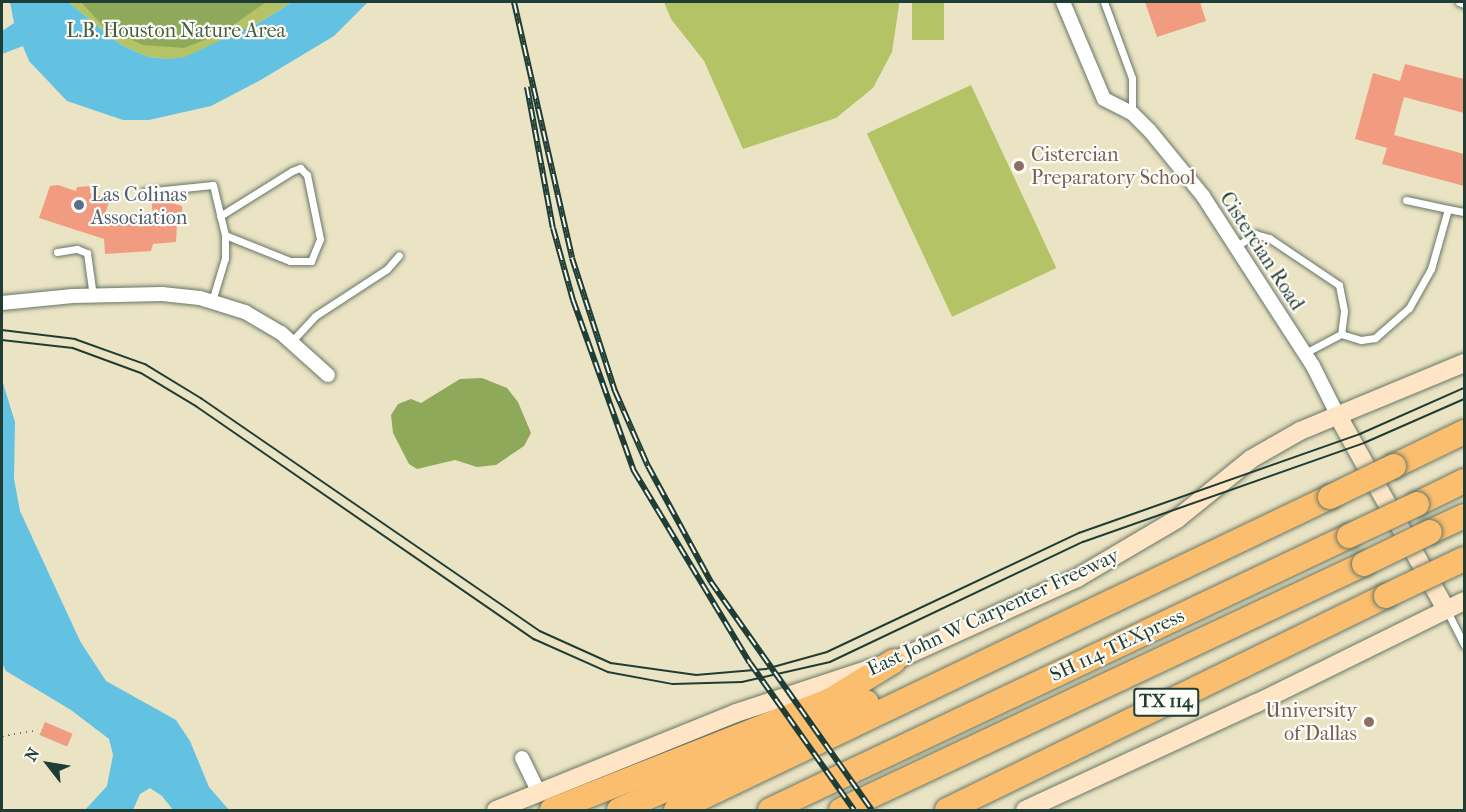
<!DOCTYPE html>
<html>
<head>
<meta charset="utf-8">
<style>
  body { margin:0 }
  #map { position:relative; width:1466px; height:812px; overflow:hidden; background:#ebe4c4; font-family:"IM FELL French Canon",serif }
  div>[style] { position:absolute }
  .green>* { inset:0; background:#b4c365; transform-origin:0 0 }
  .forest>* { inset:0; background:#8fa95a }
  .water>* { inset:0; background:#63c1e2 }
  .building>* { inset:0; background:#f19c81; transform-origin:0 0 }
  .path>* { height:2px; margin-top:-1px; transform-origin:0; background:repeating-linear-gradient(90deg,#676 0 1.5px,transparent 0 6px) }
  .roads { filter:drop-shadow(0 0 2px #676) drop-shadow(0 0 2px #676) }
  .lane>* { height:7px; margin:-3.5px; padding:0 3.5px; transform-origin:3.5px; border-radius:3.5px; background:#fff }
  .street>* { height:14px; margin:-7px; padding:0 7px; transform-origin:7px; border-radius:7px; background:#fff }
  .secondary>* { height:18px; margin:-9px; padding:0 9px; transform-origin:9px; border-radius:9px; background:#fde5c5 }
  .highway>* { height:24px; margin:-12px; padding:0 12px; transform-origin:12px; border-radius:12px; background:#fbbe6e }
  .tram>* { height:1.5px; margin:-0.75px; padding:0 0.75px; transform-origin:0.75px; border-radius:0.75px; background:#1f3d34 }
  .rail>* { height:6px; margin-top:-3px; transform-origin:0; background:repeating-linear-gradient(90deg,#fdfcf7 0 11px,#1f3d34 0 22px); box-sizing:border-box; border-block:2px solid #1f3d34 }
  .bridges { filter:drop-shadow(0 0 2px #676) drop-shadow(0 0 2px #676) }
  .highway-bridge>* { height:24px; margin:-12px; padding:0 12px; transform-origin:12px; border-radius:12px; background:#fbbe6e }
  .dots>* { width:16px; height:16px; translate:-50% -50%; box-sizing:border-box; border:3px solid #fdfcf7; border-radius:50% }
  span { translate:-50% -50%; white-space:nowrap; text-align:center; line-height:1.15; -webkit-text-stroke:4.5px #fdfcf7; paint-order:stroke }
  .shield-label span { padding:2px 4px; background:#fdfcf7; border:2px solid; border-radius:4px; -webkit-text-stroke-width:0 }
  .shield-label { font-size:18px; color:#1f3d34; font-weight:700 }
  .park-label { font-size:20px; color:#445e40 }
  .education-label { font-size:20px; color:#785e54 }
  .left { translate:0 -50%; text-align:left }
  .right { translate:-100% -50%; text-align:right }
  .service-label { font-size:20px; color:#4e5e75 }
  .street-label { font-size:20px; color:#1f3d34 }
  .frame { position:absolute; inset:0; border:3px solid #1f3d34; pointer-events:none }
  .north { position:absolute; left:18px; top:734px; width:60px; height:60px; -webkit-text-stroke:4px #fdfcf7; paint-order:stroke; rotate:301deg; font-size:16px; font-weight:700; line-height:24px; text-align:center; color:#1f3d34 }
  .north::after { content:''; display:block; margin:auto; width:21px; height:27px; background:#1f3d34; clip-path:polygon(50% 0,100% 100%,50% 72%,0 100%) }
</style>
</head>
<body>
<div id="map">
  <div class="green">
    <div style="clip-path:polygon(68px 2px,292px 2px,262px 21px,185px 58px,167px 59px,148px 57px,121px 45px)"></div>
    <div style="clip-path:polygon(664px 2px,899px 2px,899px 5px,892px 52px,873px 88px,836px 118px,743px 149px,704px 61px,671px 19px)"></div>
    <div style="left:912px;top:2px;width:32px;height:38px"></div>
    <div style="left:971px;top:85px;width:202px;height:115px;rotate:65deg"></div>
  </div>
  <div class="forest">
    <div style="clip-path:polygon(81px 2px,266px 2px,222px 33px,184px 48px,143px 45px,104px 27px)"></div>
    <div style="clip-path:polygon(482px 378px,507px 388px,518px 402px,531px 433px,524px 446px,496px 465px,477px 467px,455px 460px,417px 469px,409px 464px,393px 433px,391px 415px,398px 404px,411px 399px,421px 403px,460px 379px)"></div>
  </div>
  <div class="water">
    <div style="clip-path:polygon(10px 2px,68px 2px,121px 45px,148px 57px,167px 59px,185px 57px,262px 21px,292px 2px,368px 2px,334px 36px,259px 81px,211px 106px,149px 120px,123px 120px,67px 101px,29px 61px,23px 46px,2px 54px,2px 31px,14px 23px)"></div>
    <div style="clip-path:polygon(2px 380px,15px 422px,14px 479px,20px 511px,80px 641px,106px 681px,176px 720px,190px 741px,209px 787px,229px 810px,173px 810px,162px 796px,150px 788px,140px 794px,133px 810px,85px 810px,107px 786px,113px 755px,109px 739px,71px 710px,6px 671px,2px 663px)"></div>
  </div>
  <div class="building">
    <div style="clip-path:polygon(1145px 2px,1200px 2px,1206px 21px,1157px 37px)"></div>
    <div style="clip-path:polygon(1405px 64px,1464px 79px,1464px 113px,1404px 97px,1394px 135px,1464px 154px,1464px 186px,1382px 164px,1387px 148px,1355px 139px,1373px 73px,1400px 81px)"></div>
    <div style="clip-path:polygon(58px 185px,76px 191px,77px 187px,90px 186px,90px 193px,110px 199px,103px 220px,129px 218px,130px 214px,153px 215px,151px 197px,182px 206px,183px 224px,177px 224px,176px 242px,153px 244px,151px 251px,105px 254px,104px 239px,39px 218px,50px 186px)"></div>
    <div style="left:45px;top:722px;width:30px;height:14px;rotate:23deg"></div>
  </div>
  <div class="path">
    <div style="left:2px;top:736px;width:36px;rotate:-9deg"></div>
  </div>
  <div class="roads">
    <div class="lane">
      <div style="left:1104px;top:2px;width:81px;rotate:69.8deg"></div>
      <div style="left:1132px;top:78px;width:35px;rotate:90deg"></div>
      <div style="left:1459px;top:2px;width:5px;rotate:22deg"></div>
      <div style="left:144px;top:192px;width:69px;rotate:-5.8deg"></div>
      <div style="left:213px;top:185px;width:51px;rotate:76.5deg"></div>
      <div style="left:225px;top:235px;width:23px;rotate:90deg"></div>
      <div style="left:225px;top:258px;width:45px;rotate:106.8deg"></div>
      <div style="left:1406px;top:200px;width:43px;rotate:12.1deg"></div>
      <div style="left:220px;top:216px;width:85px;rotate:-32deg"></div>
      <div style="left:292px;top:171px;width:9px;rotate:-21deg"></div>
      <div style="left:300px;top:168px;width:10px;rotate:45deg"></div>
      <div style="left:307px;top:175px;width:65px;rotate:78.5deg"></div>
      <div style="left:320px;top:239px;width:24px;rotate:112deg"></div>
      <div style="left:311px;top:261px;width:21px;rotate:180deg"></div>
      <div style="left:290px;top:261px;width:70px;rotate:-158.2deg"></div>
      <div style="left:1237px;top:246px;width:22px;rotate:-34deg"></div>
      <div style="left:1255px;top:234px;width:15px;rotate:16deg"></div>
      <div style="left:1269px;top:238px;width:84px;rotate:33.9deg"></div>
      <div style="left:1339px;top:285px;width:26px;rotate:79deg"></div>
      <div style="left:1344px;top:311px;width:23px;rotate:97deg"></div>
      <div style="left:57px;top:252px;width:20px;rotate:-9deg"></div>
      <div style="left:77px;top:249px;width:11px;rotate:22deg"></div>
      <div style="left:87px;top:253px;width:43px;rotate:82.1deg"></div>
      <div style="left:291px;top:342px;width:35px;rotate:-47deg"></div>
      <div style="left:315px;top:316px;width:86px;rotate:-33.1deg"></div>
      <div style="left:387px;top:269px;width:18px;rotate:-49deg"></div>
      <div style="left:1305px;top:353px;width:41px;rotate:-27.8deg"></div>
      <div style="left:1341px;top:334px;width:21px;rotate:17deg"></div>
      <div style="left:1361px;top:340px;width:14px;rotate:-8deg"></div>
      <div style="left:1375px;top:338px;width:45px;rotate:-41.4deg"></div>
      <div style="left:1409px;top:308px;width:45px;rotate:-60.6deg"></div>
      <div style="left:1431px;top:269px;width:62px;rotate:-74.2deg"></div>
      <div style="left:1448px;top:209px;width:16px;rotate:11deg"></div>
      <div style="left:1447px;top:611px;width:38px;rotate:63deg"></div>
    </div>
    <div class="street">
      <div style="left:1063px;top:2px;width:105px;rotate:67.1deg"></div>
      <div style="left:1104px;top:99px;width:31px;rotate:27deg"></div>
      <div style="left:1132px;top:113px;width:25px;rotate:45deg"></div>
      <div style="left:1150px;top:131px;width:84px;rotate:50.8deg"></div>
      <div style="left:1203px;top:196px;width:202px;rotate:57.1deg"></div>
      <div style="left:1313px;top:366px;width:56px;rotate:63.4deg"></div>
      <div style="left:2px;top:303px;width:71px;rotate:-5.6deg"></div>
      <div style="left:73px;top:296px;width:89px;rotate:-1.3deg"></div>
      <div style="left:162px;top:294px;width:38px;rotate:6deg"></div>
      <div style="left:200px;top:298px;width:47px;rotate:17.3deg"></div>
      <div style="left:245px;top:312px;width:42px;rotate:30.3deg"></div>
      <div style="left:281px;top:333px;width:63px;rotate:41.8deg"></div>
      <div style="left:522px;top:758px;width:37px;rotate:64deg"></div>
    </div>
    <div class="secondary">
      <div style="left:1338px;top:416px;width:221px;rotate:60.8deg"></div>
      <div style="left:496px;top:810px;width:259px;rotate:-22deg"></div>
      <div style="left:736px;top:713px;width:166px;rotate:-18.2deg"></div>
      <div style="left:894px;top:661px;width:201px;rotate:-24.4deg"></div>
      <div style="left:1077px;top:578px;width:116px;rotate:-30.5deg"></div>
      <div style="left:1177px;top:519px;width:95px;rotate:-39deg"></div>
      <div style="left:1251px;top:459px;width:56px;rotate:-29.7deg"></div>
      <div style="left:1300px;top:431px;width:178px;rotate:-22.5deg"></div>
      <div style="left:1025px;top:810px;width:255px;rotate:-24.8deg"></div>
      <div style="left:1257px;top:703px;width:231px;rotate:-26.2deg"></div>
    </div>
    <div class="highway">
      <div style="left:1394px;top:466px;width:78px;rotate:-25.9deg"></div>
      <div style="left:1417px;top:504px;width:52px;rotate:-26.1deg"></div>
      <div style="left:1430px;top:532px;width:38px;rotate:-25deg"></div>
      <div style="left:552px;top:810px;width:298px;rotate:-21.5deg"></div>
      <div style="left:829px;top:701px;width:76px;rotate:-31.6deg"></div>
      <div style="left:619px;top:810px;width:270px;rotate:-23.5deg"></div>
      <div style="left:676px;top:810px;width:725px;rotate:-25.58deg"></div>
      <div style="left:770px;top:810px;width:641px;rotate:-25.32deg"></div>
      <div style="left:841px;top:810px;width:578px;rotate:-25.19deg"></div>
      <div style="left:947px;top:810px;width:488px;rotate:-26deg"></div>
    </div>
  </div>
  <div class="tram">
    <div style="left:2px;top:330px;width:74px;rotate:7deg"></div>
    <div style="left:75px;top:339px;width:74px;rotate:19.7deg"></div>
    <div style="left:145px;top:364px;width:66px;rotate:31.3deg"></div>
    <div style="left:201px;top:398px;width:411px;rotate:34.5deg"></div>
    <div style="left:540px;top:631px;width:78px;rotate:24.3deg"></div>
    <div style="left:611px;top:663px;width:86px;rotate:8deg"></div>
    <div style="left:696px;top:675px;width:70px;rotate:-4.9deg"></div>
    <div style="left:766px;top:669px;width:63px;rotate:-15.6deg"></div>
    <div style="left:827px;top:652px;width:279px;rotate:-25.3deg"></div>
    <div style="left:1079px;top:533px;width:298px;rotate:-19.4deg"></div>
    <div style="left:1360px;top:434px;width:114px;rotate:-23.9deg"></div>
    <div style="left:2px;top:340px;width:71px;rotate:6.4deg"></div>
    <div style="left:73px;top:348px;width:72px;rotate:20.2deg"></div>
    <div style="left:141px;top:373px;width:64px;rotate:31deg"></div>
    <div style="left:196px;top:406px;width:411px;rotate:34.6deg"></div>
    <div style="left:534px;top:639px;width:81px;rotate:24deg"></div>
    <div style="left:608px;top:672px;width:66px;rotate:10.5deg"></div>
    <div style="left:673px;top:684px;width:69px;rotate:-1.7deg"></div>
    <div style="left:742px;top:682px;width:90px;rotate:-12.8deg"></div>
    <div style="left:830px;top:662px;width:280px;rotate:-25.4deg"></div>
    <div style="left:1083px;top:542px;width:298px;rotate:-19.4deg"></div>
    <div style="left:1364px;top:443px;width:109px;rotate:-23.7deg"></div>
  </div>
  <div class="rail">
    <div style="left:514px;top:2px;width:262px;rotate:77.2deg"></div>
    <div style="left:572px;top:258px;width:140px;rotate:72.1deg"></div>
    <div style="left:615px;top:391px;width:82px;rotate:66.3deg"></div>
    <div style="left:648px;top:466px;width:132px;rotate:61.5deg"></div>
    <div style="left:711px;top:582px;width:279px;rotate:54.8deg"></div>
    <div style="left:527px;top:87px;width:143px;rotate:79.6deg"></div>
    <div style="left:553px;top:228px;width:75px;rotate:74.5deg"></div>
    <div style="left:573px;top:300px;width:182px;rotate:70.4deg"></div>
    <div style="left:634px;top:471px;width:224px;rotate:58.9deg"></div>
    <div style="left:750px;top:663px;width:180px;rotate:54.7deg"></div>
  </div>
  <div class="bridges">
    <div class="highway-bridge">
      <div style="left:1330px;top:497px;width:71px;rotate:-25.8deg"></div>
      <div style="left:1349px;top:536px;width:75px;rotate:-25.2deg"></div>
      <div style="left:1364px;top:564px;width:73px;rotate:-25.9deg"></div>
      <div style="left:1386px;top:596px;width:86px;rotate:-25.4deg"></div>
    </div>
  </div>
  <div class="dots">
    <div style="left:1019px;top:166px;background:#8d6e63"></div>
    <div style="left:79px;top:205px;background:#5c6f8a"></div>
    <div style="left:1369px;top:722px;background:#8d6e63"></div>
  </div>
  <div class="shield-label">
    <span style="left:1166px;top:702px">TX 114</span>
  </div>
  <div class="park-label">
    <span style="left:176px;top:30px">L.B. Houston Nature Area</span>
  </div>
  <div class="education-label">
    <span class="left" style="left:1031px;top:166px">Cistercian<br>Preparatory School</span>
    <span class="right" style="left:1357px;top:722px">University<br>of Dallas</span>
  </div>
  <div class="service-label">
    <span class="left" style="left:91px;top:206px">Las Colinas<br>Association</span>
  </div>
  <div class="street-label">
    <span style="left:1262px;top:251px;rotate:57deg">Cistercian Road</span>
    <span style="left:993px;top:612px;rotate:-25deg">East John W Carpenter Freeway</span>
    <span style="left:1117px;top:645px;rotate:-25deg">SH 114 TEXpress</span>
  </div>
  <div class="frame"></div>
  <div class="north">N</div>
</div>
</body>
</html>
